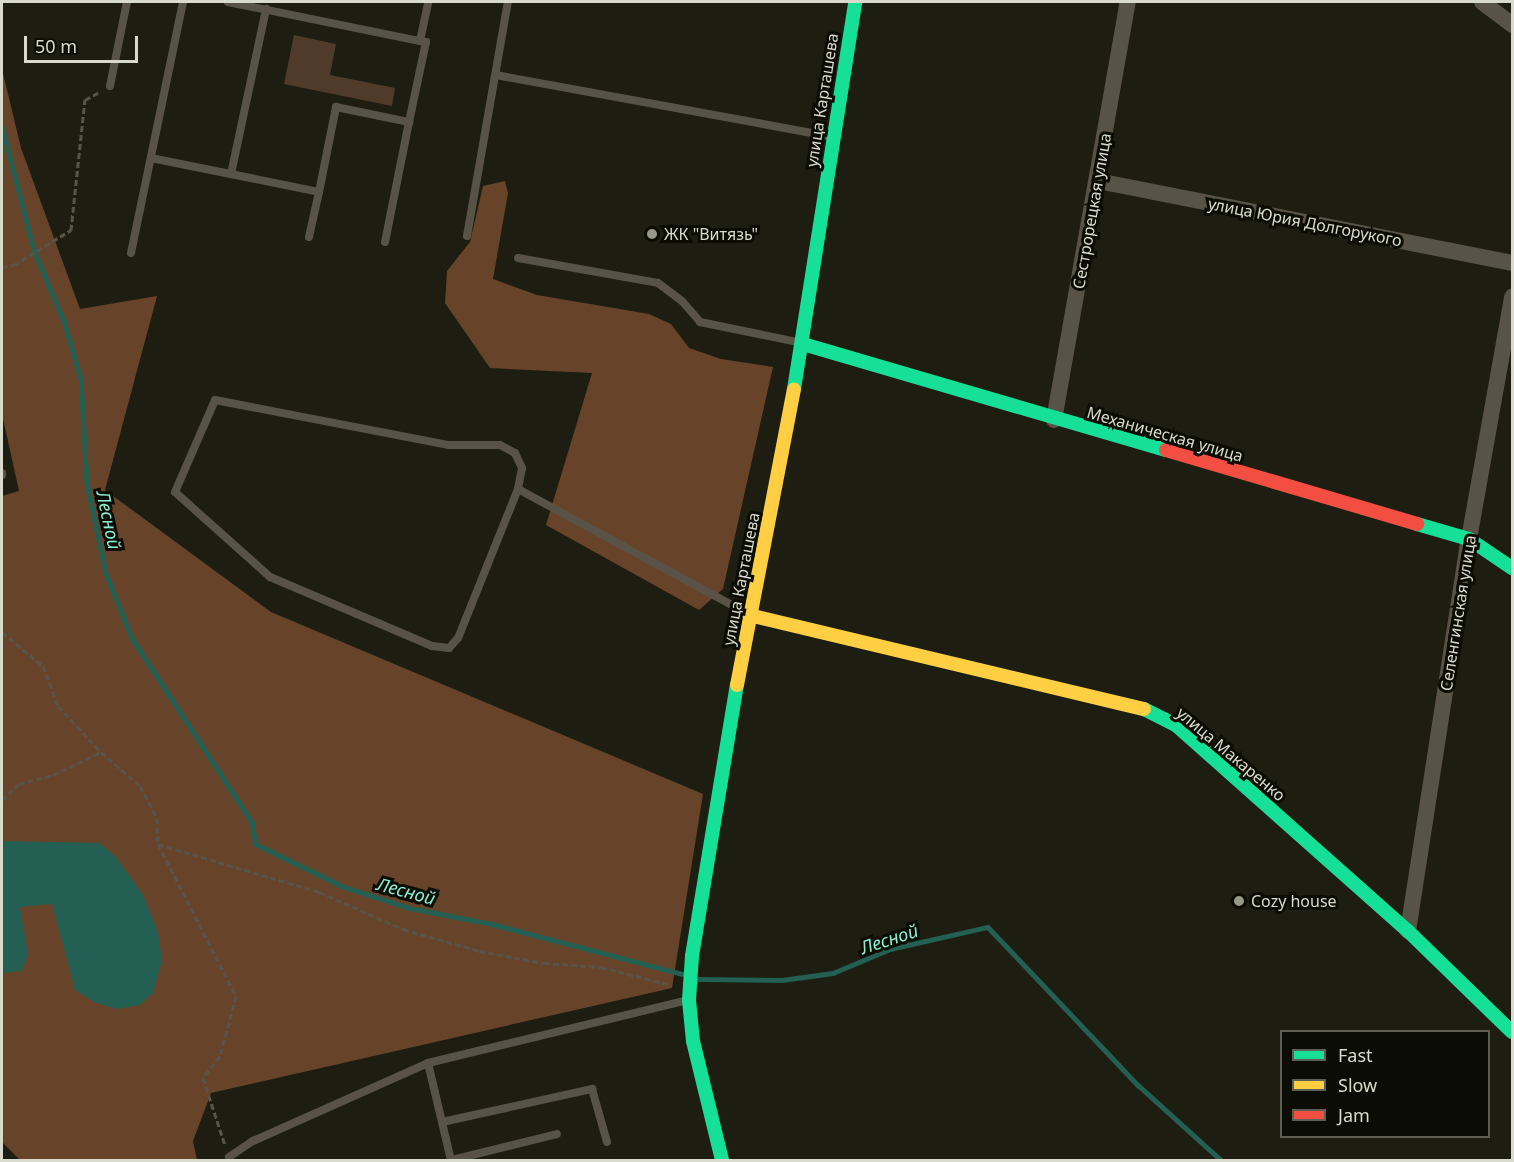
<!DOCTYPE html>
<html>
<head>
<meta charset="utf-8">
<style>
  body { margin:0 }
  #map { position:relative; width:1514px; height:1162px; overflow:hidden; background:#1d1e11; font-family:"Noto Sans",sans-serif }
  div>[style] { position:absolute }
  .green>* { inset:0; background:#503b2b }
  .forest>* { inset:0; background:#674329 }
  .water>* { inset:0; background:#236053 }
  .stream>* { height:4.5px; margin:-2.25px; padding:0 2.25px; transform-origin:2.25px; border-radius:2.25px; background:#236053 }
  .path>* { height:3px; margin-top:-1.5px; transform-origin:0; background:repeating-linear-gradient(90deg,#585449 0 6px,transparent 0 9px) }
  .lane>* { height:8px; margin:-4px; padding:0 4px; transform-origin:4px; border-radius:4px; background:#585346 }
  .street>* { height:16px; margin:-8px; padding:0 8px; transform-origin:8px; border-radius:8px; background:#585346 }
  .fast>* { height:14px; margin:-7px; padding:0 7px; transform-origin:7px; border-radius:7px; background:#16e098 }
  .slow>* { height:14px; margin:-7px; padding:0 7px; transform-origin:7px; border-radius:7px; background:#ffcf43 }
  .jam>* { height:14px; margin:-7px; padding:0 7px; transform-origin:7px; border-radius:7px; background:#f24e42 }
  .dots>* { width:16px; height:16px; translate:-50% -50%; box-sizing:border-box; border:3px solid #0b0c04; border-radius:50% }
  span { translate:-50% -50%; white-space:nowrap; text-align:center; line-height:1.15; -webkit-text-stroke:6px #0b0c04; paint-order:stroke }
  .street-label { font-size:16px; color:#d8dbcc }
  .poi-label { font-size:16px; color:#d8dbcc }
  .left { translate:0 -50%; text-align:left }
  .water-label { font-size:18px; color:#89eed5; font-style:italic }
  .frame { position:absolute; inset:0; border:3px solid #d8dbcc; pointer-events:none }
  .legend { position:absolute; left:1280px; top:1030px; width:210px; height:108px; box-sizing:border-box; background:#0b0c04; border:2px solid #5d5f54; margin:0; padding:8px 10px; list-style:none; font-size:18px; color:#d8dbcc }
  .legend li { display:flex; align-items:center; gap:12px; height:30px }
  .legend b { width:30px; border:2px solid #5d5f54 }
  .scale { position:absolute; left:24px; top:36px; width:114px; height:27px; box-sizing:border-box; border:3px solid #d8dbcc; border-top:0; padding-left:8px; font-size:18px; line-height:21px; white-space:nowrap; color:#d8dbcc; -webkit-text-stroke:4px #0b0c04; paint-order:stroke }
</style>
</head>
<body>
<div id="map">
  <div class="green">
    <div style="clip-path:polygon(294px 35px,336px 44px,330px 75px,395px 88px,392px 106px,284px 84px)"></div>
  </div>
  <div class="forest">
    <div style="clip-path:polygon(2px 69px,21px 148px,80px 309px,157px 296px,105px 490px,271px 612px,703px 794px,672px 988px,211px 1093px,193px 1141px,197px 1160px,20px 1160px,2px 1142px,2px 496px,19px 491px,2px 414px)"></div>
    <div style="clip-path:polygon(505px 181px,508px 193px,493px 279px,537px 295px,649px 314px,671px 324px,689px 348px,721px 359px,773px 367px,723px 589px,699px 610px,546px 525px,592px 373px,490px 368px,445px 303px,447px 271px,470px 242px,483px 186px)"></div>
  </div>
  <div class="water">
    <div style="clip-path:polygon(2px 841px,99px 843px,116px 857px,143px 895px,158px 932px,162px 960px,153px 993px,140px 1005px,116px 1009px,94px 1002px,75px 990px,52px 904px,20px 907px,28px 954px,22px 971px,2px 973px)"></div>
  </div>
  <div class="stream">
    <div style="left:2px;top:126px;width:128px;rotate:75.5deg"></div>
    <div style="left:34px;top:250px;width:77px;rotate:67.1deg"></div>
    <div style="left:64px;top:321px;width:60px;rotate:73.7deg"></div>
    <div style="left:81px;top:379px;width:104px;rotate:86.7deg"></div>
    <div style="left:87px;top:483px;width:92px;rotate:78.1deg"></div>
    <div style="left:106px;top:573px;width:70px;rotate:68.2deg"></div>
    <div style="left:132px;top:638px;width:220px;rotate:56.9deg"></div>
    <div style="left:252px;top:822px;width:22px;rotate:80deg"></div>
    <div style="left:256px;top:844px;width:98px;rotate:26deg"></div>
    <div style="left:344px;top:887px;width:69px;rotate:17.7deg"></div>
    <div style="left:410px;top:908px;width:84px;rotate:11deg"></div>
    <div style="left:492px;top:924px;width:196px;rotate:14.7deg"></div>
    <div style="left:699px;top:979px;width:83px;rotate:0.7deg"></div>
    <div style="left:782px;top:980px;width:51px;rotate:-7.8deg"></div>
    <div style="left:833px;top:973px;width:62px;rotate:-22.8deg"></div>
    <div style="left:890px;top:949px;width:100px;rotate:-12.7deg"></div>
    <div style="left:988px;top:927px;width:218px;rotate:46.5deg"></div>
    <div style="left:1138px;top:1085px;width:112px;rotate:42.1deg"></div>
  </div>
  <div class="path">
    <div style="left:2px;top:267px;width:12px;rotate:-9deg"></div>
    <div style="left:14px;top:265px;width:67px;rotate:-31.6deg"></div>
    <div style="left:71px;top:230px;width:131px;rotate:-83.9deg"></div>
    <div style="left:85px;top:100px;width:18px;rotate:-29deg"></div>
    <div style="left:2px;top:632px;width:53px;rotate:39.7deg"></div>
    <div style="left:43px;top:666px;width:43px;rotate:69.4deg"></div>
    <div style="left:58px;top:706px;width:63px;rotate:46.9deg"></div>
    <div style="left:101px;top:752px;width:52px;rotate:41.1deg"></div>
    <div style="left:140px;top:786px;width:36px;rotate:62deg"></div>
    <div style="left:157px;top:818px;width:26px;rotate:88deg"></div>
    <div style="left:158px;top:844px;width:168px;rotate:16.6deg"></div>
    <div style="left:319px;top:892px;width:92px;rotate:23.8deg"></div>
    <div style="left:403px;top:929px;width:79px;rotate:16.1deg"></div>
    <div style="left:479px;top:951px;width:66px;rotate:10.5deg"></div>
    <div style="left:544px;top:963px;width:57px;rotate:4deg"></div>
    <div style="left:601px;top:967px;width:72px;rotate:14.4deg"></div>
    <div style="left:2px;top:800px;width:23px;rotate:-43deg"></div>
    <div style="left:19px;top:784px;width:35px;rotate:-15deg"></div>
    <div style="left:53px;top:775px;width:53px;rotate:-25.6deg"></div>
    <div style="left:158px;top:844px;width:171px;rotate:62.8deg"></div>
    <div style="left:236px;top:996px;width:62px;rotate:104.9deg"></div>
    <div style="left:220px;top:1056px;width:28px;rotate:128deg"></div>
    <div style="left:203px;top:1078px;width:71px;rotate:71.8deg"></div>
  </div>
  <div class="lane">
    <div style="left:228px;top:2px;width:196px;rotate:11.5deg"></div>
    <div style="left:420px;top:41px;width:40px;rotate:-78deg"></div>
    <div style="left:496px;top:75px;width:339px;rotate:10.4deg"></div>
    <div style="left:110px;top:86px;width:86px;rotate:-78.6deg"></div>
    <div style="left:151px;top:158px;width:171px;rotate:11.4deg"></div>
    <div style="left:319px;top:192px;width:87px;rotate:-78.7deg"></div>
    <div style="left:336px;top:107px;width:75px;rotate:11.6deg"></div>
    <div style="left:409px;top:122px;width:82px;rotate:-78deg"></div>
    <div style="left:426px;top:42px;width:6px;rotate:-171deg"></div>
    <div style="left:231px;top:174px;width:169px;rotate:-78deg"></div>
    <div style="left:467px;top:236px;width:238px;rotate:-80.1deg"></div>
    <div style="left:309px;top:237px;width:46px;rotate:-77.5deg"></div>
    <div style="left:385px;top:242px;width:122px;rotate:-78.7deg"></div>
    <div style="left:131px;top:253px;width:256px;rotate:-78.3deg"></div>
    <div style="left:518px;top:258px;width:142px;rotate:10.1deg"></div>
    <div style="left:658px;top:283px;width:30px;rotate:37deg"></div>
    <div style="left:682px;top:301px;width:28px;rotate:49deg"></div>
    <div style="left:700px;top:322px;width:104px;rotate:11.6deg"></div>
    <div style="left:2px;top:473px;width:2px;rotate:90deg"></div>
    <div style="left:518px;top:489px;width:161px;rotate:111.9deg"></div>
    <div style="left:458px;top:638px;width:13px;rotate:132deg"></div>
    <div style="left:449px;top:648px;width:17px;rotate:-173deg"></div>
    <div style="left:432px;top:646px;width:176px;rotate:-156.9deg"></div>
    <div style="left:270px;top:577px;width:127px;rotate:-138.2deg"></div>
    <div style="left:175px;top:492px;width:100px;rotate:-66.5deg"></div>
    <div style="left:215px;top:400px;width:237px;rotate:10.9deg"></div>
    <div style="left:448px;top:445px;width:52px"></div>
    <div style="left:500px;top:445px;width:17px;rotate:28deg"></div>
    <div style="left:515px;top:453px;width:17px;rotate:65deg"></div>
    <div style="left:522px;top:468px;width:21px;rotate:101deg"></div>
    <div style="left:518px;top:489px;width:260px;rotate:28.5deg"></div>
    <div style="left:428px;top:1063px;width:100px;rotate:76.7deg"></div>
    <div style="left:442px;top:1122px;width:154px;rotate:-12.4deg"></div>
    <div style="left:592px;top:1089px;width:55px;rotate:74.2deg"></div>
    <div style="left:230px;top:1160px;width:3px;rotate:-108deg"></div>
    <div style="left:229px;top:1157px;width:29px;rotate:-34deg"></div>
    <div style="left:253px;top:1141px;width:192px;rotate:-24deg"></div>
    <div style="left:428px;top:1063px;width:268px;rotate:-13.6deg"></div>
    <div style="left:452px;top:1160px;width:108px;rotate:-13.9deg"></div>
  </div>
  <div class="street">
    <div style="left:1482px;top:2px;width:38px;rotate:37deg"></div>
    <div style="left:1098px;top:181px;width:422px;rotate:11.2deg"></div>
    <div style="left:1054px;top:420px;width:424px;rotate:-80deg"></div>
    <div style="left:1408px;top:931px;width:397px;rotate:-81.2deg"></div>
    <div style="left:1469px;top:539px;width:246px;rotate:-79.9deg"></div>
  </div>
  <div class="fast">
    <div style="left:803px;top:344px;width:378px;rotate:16.3deg"></div>
    <div style="left:794px;top:389px;width:392px;rotate:-81deg"></div>
    <div style="left:1417px;top:524px;width:54px;rotate:16.1deg"></div>
    <div style="left:1469px;top:539px;width:52px;rotate:34deg"></div>
    <div style="left:1144px;top:709px;width:37px;rotate:27deg"></div>
    <div style="left:1177px;top:726px;width:309px;rotate:41.6deg"></div>
    <div style="left:1408px;top:931px;width:145px;rotate:44.2deg"></div>
    <div style="left:722px;top:1160px;width:122px;rotate:-103.7deg"></div>
    <div style="left:693px;top:1041px;width:41px;rotate:-95.6deg"></div>
    <div style="left:689px;top:1000px;width:44px;rotate:-86.1deg"></div>
    <div style="left:692px;top:956px;width:275px;rotate:-80.6deg"></div>
  </div>
  <div class="slow">
    <div style="left:749px;top:615px;width:406px;rotate:13.4deg"></div>
    <div style="left:737px;top:685px;width:301px;rotate:-79.1deg"></div>
  </div>
  <div class="jam">
    <div style="left:1166px;top:450px;width:262px;rotate:16.4deg"></div>
  </div>
  <div class="dots">
    <div style="left:652px;top:234px;background:#97998b"></div>
    <div style="left:1239px;top:901px;background:#97998b"></div>
  </div>
  <div class="street-label">
    <span style="left:822px;top:100px;rotate:-81deg">улица Карташева</span>
    <span style="left:1092px;top:211px;rotate:-80deg">Сестрорецкая улица</span>
    <span style="left:1305px;top:222px;rotate:11deg">улица Юрия Долгорукого</span>
    <span style="left:1165px;top:434px;rotate:16deg">Механическая улица</span>
    <span style="left:741px;top:579px;rotate:-79deg">улица Карташева</span>
    <span style="left:1458px;top:613px;rotate:-81deg">Селенгинская улица</span>
    <span style="left:1231px;top:754px;rotate:40deg">улица Макаренко</span>
  </div>
  <div class="poi-label">
    <span class="left" style="left:664px;top:234px">ЖК "Витязь"</span>
    <span class="left" style="left:1251px;top:901px">Cozy house</span>
  </div>
  <div class="water-label">
    <span style="left:109px;top:520px;rotate:78deg">Лесной</span>
    <span style="left:406px;top:891px;rotate:15deg">Лесной</span>
    <span style="left:889px;top:939px;rotate:-18deg">Лесной</span>
  </div>
  <div class="frame"></div>
  <ul class="legend">
  <li><b style="height:8px;background:#16e098"></b>Fast</li>
  <li><b style="height:8px;background:#ffcf43"></b>Slow</li>
  <li><b style="height:8px;background:#f24e42"></b>Jam</li>
  </ul>
  <div class="scale">50 m</div>
</div>
</body>
</html>
